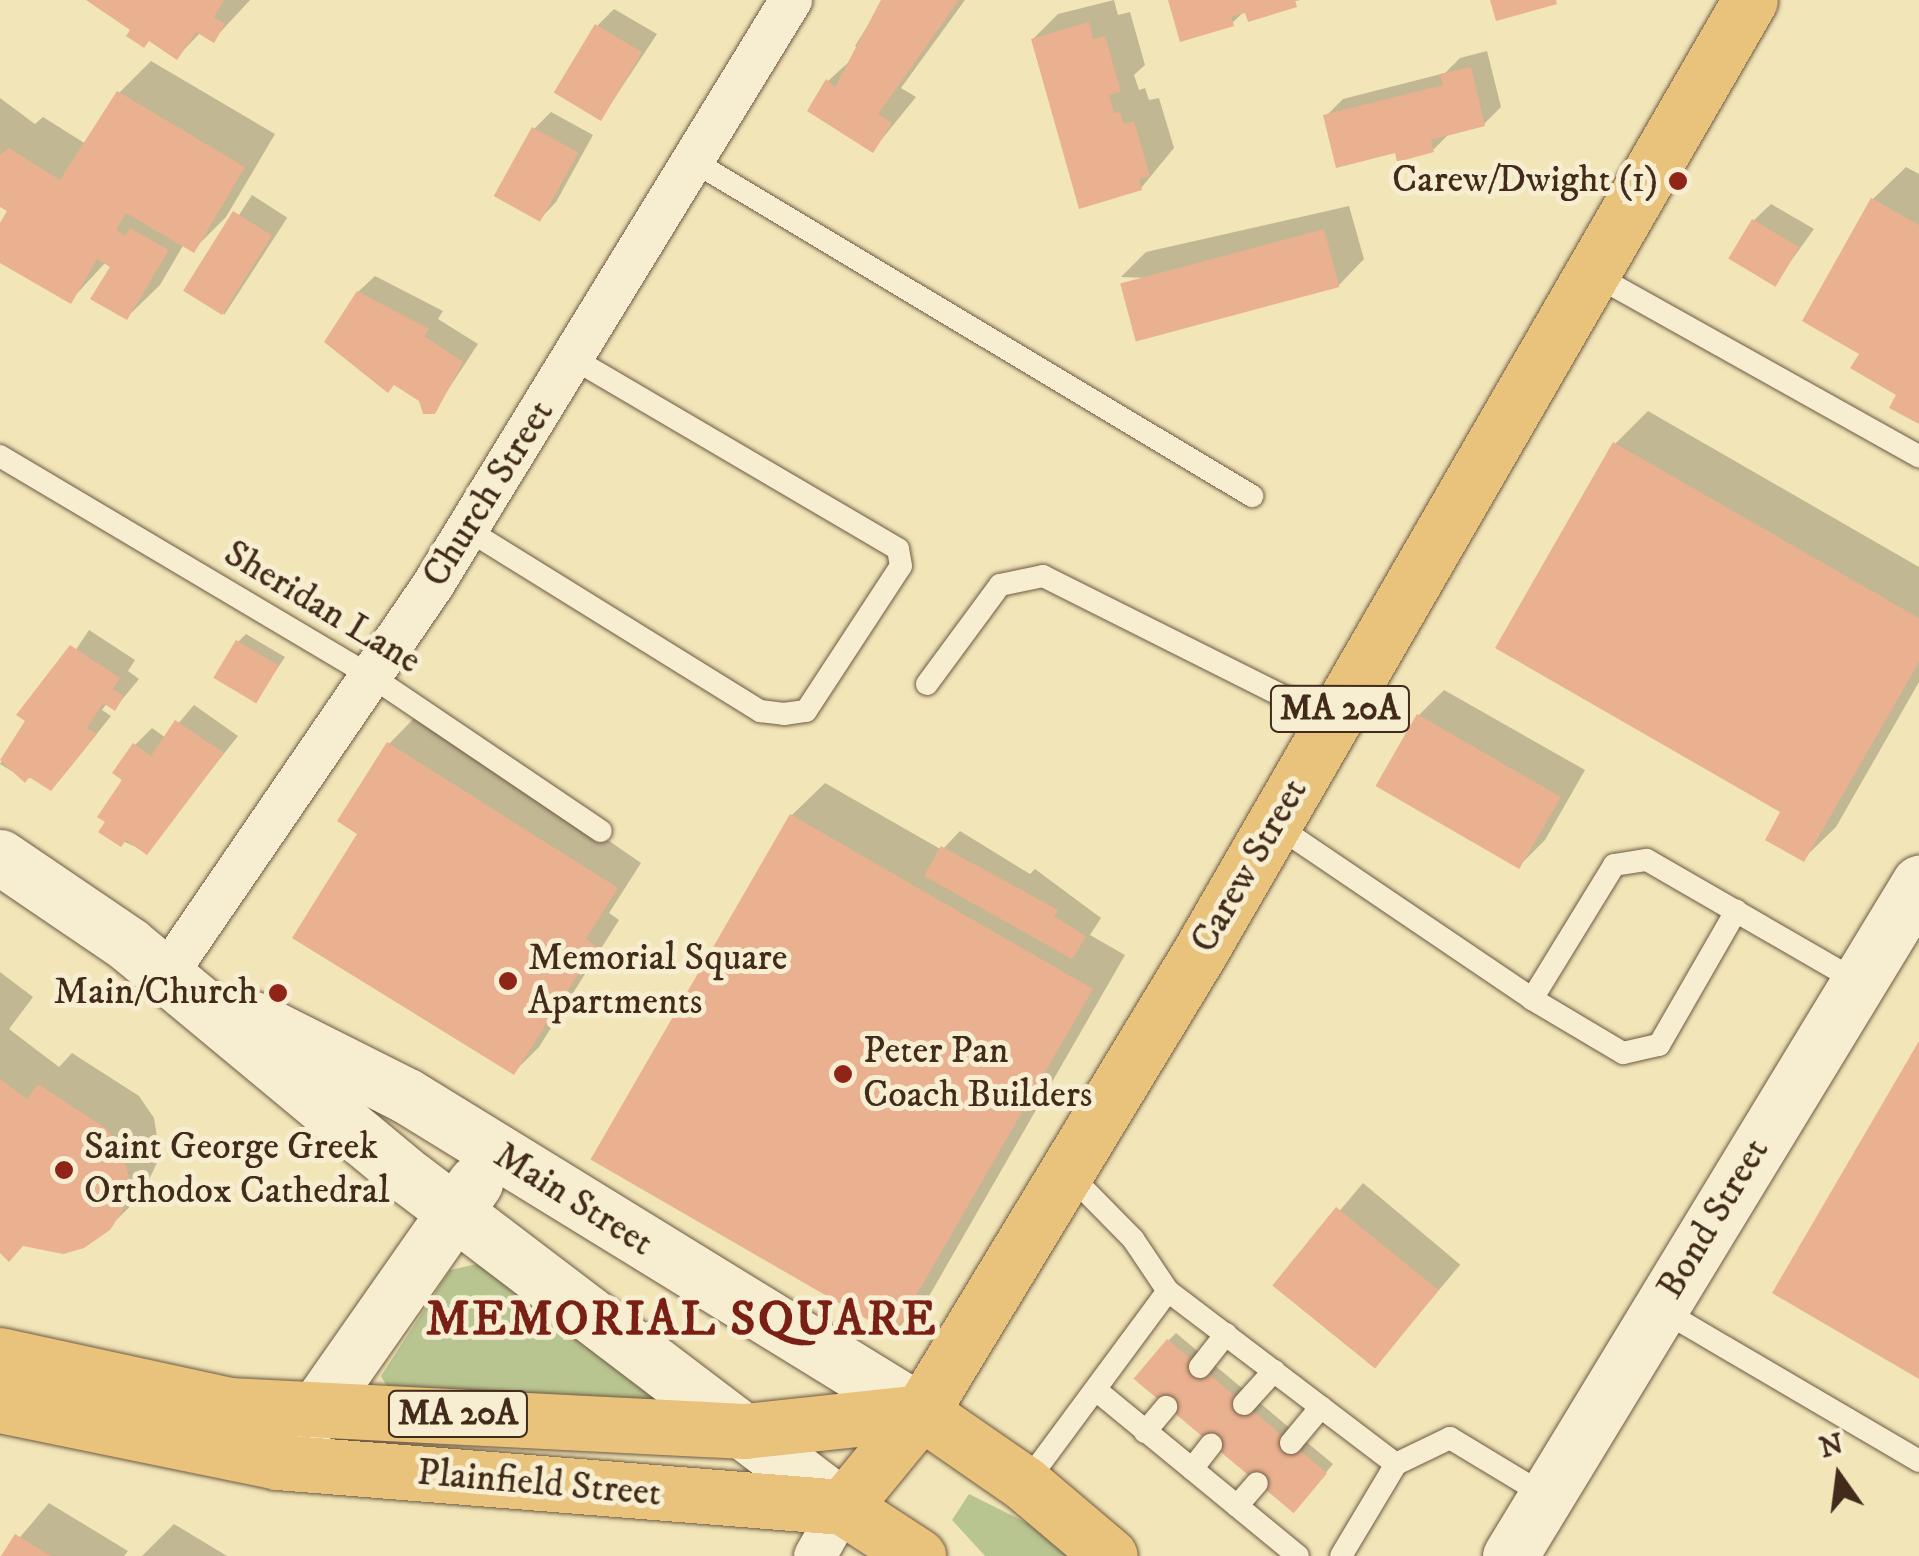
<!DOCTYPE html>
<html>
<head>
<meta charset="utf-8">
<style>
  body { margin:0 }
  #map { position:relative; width:1919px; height:1556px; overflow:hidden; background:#f2e5b8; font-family:"IM FELL DW Pica",serif }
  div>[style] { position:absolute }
  .green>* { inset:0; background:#b9c590 }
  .shadow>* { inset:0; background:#0003; transform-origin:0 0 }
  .building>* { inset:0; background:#e9b190; transform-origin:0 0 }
  .roads { filter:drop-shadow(0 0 2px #6e5a42) drop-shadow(0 0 2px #6e5a42) }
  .service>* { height:22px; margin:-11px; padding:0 11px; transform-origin:11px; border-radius:11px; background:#f7eed1 }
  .minor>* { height:42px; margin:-21px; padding:0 21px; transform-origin:21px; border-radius:21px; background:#f7eed1 }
  .secondary>* { height:55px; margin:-27.5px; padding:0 27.5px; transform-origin:27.5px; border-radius:27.5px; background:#f7eed1 }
  .primary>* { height:55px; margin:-27.5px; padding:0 27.5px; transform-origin:27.5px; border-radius:27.5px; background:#e9c27c }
  .dots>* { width:28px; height:28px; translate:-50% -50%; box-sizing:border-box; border:5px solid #f7eed1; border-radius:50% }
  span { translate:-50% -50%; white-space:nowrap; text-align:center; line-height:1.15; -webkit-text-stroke:10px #f7eed1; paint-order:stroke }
  .shield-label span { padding:2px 8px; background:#f7eed1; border:2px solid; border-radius:8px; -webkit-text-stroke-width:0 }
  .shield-label { font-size:35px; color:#422b1b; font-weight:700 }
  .poi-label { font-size:38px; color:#422b1b }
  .right { translate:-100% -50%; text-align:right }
  .left { translate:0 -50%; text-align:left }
  .street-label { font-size:38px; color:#422b1b }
  .district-label { font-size:48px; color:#7a1f14; font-weight:700; letter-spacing:2.5px }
  .north { position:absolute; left:1789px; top:1426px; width:100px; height:100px; -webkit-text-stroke:8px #f7eed1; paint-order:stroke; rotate:346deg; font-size:28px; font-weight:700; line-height:40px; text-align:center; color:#422b1b }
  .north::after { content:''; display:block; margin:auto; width:35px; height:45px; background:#422b1b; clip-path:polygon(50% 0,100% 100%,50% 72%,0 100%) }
</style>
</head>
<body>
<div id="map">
  <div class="green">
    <div style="clip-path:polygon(486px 1262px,665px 1393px,655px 1408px,389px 1390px,381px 1376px,450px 1270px)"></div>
    <div style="clip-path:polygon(969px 1494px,1029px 1524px,1068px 1556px,985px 1556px,952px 1520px)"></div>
  </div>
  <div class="shadow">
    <div style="clip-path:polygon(91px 0,250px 0,213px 40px,201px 32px,177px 57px)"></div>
    <div style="clip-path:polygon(884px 0,965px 0,901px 88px,916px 97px,873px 150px,811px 110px,828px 81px,862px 50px,855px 46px)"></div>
    <div style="clip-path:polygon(1114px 0,1118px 15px,1130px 12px,1145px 65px,1134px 75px,1139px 90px,1145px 88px,1149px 100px,1159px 98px,1174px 148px,1141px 188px,1033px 39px,1058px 14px)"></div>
    <div style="clip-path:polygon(1170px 0,1301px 0,1247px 9px,1232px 23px)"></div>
    <div style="clip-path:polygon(614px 9px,657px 34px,602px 117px,597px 26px)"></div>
    <div style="clip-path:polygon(1487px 51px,1501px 107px,1484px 124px,1450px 133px,1433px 150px,1396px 150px,1326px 116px,1343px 99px,1445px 73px,1460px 58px)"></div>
    <div style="clip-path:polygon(151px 61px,275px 134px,226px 217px,193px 250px,184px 244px,160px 285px,127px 317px,113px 266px,106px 262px,70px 301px,0 260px,0 228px,10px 210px,0 204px,0 98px,35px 124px,43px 117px,86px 144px,119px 93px)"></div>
    <div style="clip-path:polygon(551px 112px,593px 135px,556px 202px,540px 219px,534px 129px)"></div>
    <div style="clip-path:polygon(1906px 167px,1919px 174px,1919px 422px,1862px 353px,1873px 199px)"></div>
    <div style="left:252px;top:195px;width:42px;height:115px;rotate:33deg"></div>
    <div style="clip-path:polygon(1771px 204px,1814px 229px,1775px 283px,1754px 220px)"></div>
    <div style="clip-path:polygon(1349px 206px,1364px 259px,1339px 285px,1121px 277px,1146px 252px)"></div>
    <div style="clip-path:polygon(375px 276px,443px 311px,438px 319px,478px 344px,434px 411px,358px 292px)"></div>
    <div style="clip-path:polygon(1648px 411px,1919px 567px,1919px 682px,1836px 827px,1803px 859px,1615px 444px)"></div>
    <div style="clip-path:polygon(89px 630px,135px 660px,128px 671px,139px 679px,115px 708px,107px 703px,102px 710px,111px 716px,67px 771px,25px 779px,0 764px)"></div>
    <div style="clip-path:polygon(246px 634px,285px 657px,256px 700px,238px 642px)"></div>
    <div style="clip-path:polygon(1444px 690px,1585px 770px,1545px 840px,1520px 865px,1379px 785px,1419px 715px)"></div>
    <div style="clip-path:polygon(194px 705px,238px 736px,146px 852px,102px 831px,135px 745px,152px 728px,166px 738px)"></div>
    <div style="clip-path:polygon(421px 711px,641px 863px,609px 913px,619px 920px,539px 1047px,514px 1072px,361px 833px,389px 744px)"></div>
    <div style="clip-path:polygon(825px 783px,942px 850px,960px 831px,1030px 874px,1035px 869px,1101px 918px,1090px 935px,1125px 955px,928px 1298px,895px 1331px,792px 815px)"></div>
    <div style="clip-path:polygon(0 972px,33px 997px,9px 1029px,59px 1067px,72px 1053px,139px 1096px,154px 1118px,160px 1156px,142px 1195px,108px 1228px,0 1250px)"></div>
    <div style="left:1363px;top:1183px;width:127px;height:134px;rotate:40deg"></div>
    <div style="clip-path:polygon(1176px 1333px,1333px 1464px,1301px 1502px,1168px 1341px)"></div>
    <div style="clip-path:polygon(49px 1503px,128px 1551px,124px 1556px,4px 1556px)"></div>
    <div style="clip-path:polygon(174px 1524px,227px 1556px,142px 1556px)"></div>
  </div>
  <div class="building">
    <div style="clip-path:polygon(86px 0,224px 0,214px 17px,225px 24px,214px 43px,196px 32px,177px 60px,149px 41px,144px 48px,126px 36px,130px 30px)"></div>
    <div style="clip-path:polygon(881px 0,959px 0,878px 114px,892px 123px,873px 153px,807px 111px,826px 79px,835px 87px)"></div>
    <div style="clip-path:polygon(1168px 0,1295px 0,1297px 7px,1248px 22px,1245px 13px,1231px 17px,1234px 26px,1180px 42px)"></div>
    <div style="clip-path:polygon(1490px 0,1556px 0,1557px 4px,1496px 21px)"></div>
    <div style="clip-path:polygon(1089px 22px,1093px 39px,1105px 36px,1121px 92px,1109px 95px,1114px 113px,1120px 112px,1124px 124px,1134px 121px,1150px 176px,1139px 179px,1142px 190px,1079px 209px,1031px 39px)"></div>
    <div style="left:595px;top:24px;width:55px;height:80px;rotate:31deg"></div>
    <div style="clip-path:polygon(1471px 67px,1485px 126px,1431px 140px,1434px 152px,1397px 162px,1395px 153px,1336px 168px,1323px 115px,1443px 85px,1440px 74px)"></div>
    <div style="clip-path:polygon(117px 91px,245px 167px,194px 253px,126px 213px,116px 230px,125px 236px,130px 228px,169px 250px,127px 320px,90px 299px,110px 267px,97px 259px,71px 304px,0 263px,0 223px,7px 211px,0 207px,0 155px,9px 148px,60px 180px)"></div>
    <div style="left:532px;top:127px;width:53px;height:79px;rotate:29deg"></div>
    <div style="clip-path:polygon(1871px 198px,1919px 225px,1919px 424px,1889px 408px,1896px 395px,1850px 368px,1859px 354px,1802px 321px)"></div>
    <div style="left:233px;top:211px;width:46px;height:94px;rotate:32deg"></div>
    <div style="left:1752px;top:219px;width:55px;height:46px;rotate:31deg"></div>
    <div style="left:1324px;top:229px;width:60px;height:211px;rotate:75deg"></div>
    <div style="clip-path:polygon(357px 291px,429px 329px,424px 336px,463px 362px,435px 414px,423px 414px,419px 401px,394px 385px,388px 393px,324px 342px)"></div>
    <div style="clip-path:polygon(1613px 442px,1919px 618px,1919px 662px,1804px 862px,1765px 840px,1780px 812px,1495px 648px)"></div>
    <div style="left:236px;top:640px;width:50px;height:44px;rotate:31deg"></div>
    <div style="clip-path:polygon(70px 645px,120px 678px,113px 689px,124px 696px,115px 711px,103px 703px,87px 728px,97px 734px,51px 791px,29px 777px,25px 783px,0 760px,25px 721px,16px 715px)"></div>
    <div style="left:1417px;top:714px;width:166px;height:83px;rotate:30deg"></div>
    <div style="clip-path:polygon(175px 720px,224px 753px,147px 855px,126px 840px,121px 847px,98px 832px,105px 822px,97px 817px,122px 780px,112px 773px,133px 743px,151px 756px)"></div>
    <div style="clip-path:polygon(387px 742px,618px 888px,586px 939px,596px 946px,514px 1075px,292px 938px,357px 834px,337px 821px)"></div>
    <div style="left:790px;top:814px;width:350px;height:399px;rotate:30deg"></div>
    <div style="clip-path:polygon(941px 846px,1058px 910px,1054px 916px,1086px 936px,1072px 959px,924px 876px)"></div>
    <div style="clip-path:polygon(1919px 1041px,1919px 1379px,1772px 1293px)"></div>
    <div style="clip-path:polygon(0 1079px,27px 1099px,38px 1084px,107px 1129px,122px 1151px,129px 1177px,124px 1208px,110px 1230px,84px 1248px,63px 1254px,23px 1246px,9px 1262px,0 1253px)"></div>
    <div style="left:1336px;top:1207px;width:132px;height:101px;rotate:39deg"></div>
    <div style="left:1167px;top:1339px;width:209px;height:52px;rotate:40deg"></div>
    <div style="clip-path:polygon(15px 1534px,51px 1556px,1px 1556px)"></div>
  </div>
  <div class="roads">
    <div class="service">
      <div style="left:693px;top:161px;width:652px;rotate:30.93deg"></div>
      <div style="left:1591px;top:273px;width:376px;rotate:29.2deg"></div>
      <div style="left:0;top:456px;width:431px;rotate:30.7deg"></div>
      <div style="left:371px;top:676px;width:277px;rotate:34deg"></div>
      <div style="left:468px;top:530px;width:344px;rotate:31.8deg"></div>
      <div style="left:760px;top:711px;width:24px;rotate:7deg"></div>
      <div style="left:784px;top:714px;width:22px;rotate:-8deg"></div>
      <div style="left:806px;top:711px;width:173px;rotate:-56.8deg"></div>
      <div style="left:901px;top:566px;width:17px;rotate:-100deg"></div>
      <div style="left:898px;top:549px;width:377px;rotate:-149.6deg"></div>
      <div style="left:927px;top:684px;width:123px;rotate:-53.6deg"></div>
      <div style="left:1000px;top:585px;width:44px;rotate:-11.8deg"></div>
      <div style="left:1043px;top:576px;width:324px;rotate:26.6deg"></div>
      <div style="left:1274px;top:824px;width:312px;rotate:34.1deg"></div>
      <div style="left:1532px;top:999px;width:157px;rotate:-58.5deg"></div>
      <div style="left:1614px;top:865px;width:33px;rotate:-9deg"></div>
      <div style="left:1647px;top:860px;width:244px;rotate:30deg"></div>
      <div style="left:1532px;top:999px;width:106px;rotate:30.7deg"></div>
      <div style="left:1623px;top:1053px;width:37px;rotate:-13deg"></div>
      <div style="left:1659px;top:1045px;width:155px;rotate:-60.1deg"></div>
      <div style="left:1067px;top:1172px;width:94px;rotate:45.4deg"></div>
      <div style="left:1133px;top:1239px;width:63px;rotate:56.1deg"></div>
      <div style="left:1168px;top:1291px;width:286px;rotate:37.2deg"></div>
      <div style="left:1396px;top:1464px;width:107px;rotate:120.9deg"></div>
      <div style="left:1660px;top:1309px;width:300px;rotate:30.4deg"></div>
      <div style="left:1200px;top:1367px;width:42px;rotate:-51.8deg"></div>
      <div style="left:1096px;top:1390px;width:261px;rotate:39.4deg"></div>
      <div style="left:1244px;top:1404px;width:45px;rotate:-47.7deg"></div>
      <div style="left:1145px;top:1432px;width:33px;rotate:-50deg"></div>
      <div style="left:1291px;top:1443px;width:47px;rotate:-50.2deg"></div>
      <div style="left:1396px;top:1464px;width:60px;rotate:-25.7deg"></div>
      <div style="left:1450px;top:1438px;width:112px;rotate:31.1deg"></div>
      <div style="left:1192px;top:1469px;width:31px;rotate:-52deg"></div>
      <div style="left:1025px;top:1484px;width:240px;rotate:-53.5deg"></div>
      <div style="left:1237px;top:1506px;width:30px;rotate:-49deg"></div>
    </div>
    <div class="minor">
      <div style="left:166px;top:975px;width:473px;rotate:-55.6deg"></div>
      <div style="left:433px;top:585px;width:686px;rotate:-58.53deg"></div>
      <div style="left:815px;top:1556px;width:56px;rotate:-60.3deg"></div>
    </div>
    <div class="secondary">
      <div style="left:0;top:857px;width:155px;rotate:34.2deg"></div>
      <div style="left:128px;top:944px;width:366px;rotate:39.7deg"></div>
      <div style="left:410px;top:1178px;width:544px;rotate:37.23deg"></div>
      <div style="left:254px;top:1019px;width:171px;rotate:26.7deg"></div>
      <div style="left:407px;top:1096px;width:603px;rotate:31.58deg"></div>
      <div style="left:295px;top:1440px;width:314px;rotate:-55deg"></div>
      <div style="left:1510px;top:1556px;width:788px;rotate:-58.71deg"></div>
    </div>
    <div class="primary">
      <div style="left:0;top:1355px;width:234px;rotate:12.3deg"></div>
      <div style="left:229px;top:1405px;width:516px;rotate:2.89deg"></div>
      <div style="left:744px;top:1431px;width:178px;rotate:-6.1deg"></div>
      <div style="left:0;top:1405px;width:283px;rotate:11.6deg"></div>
      <div style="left:277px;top:1462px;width:568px;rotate:4.55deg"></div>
      <div style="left:843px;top:1507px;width:90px;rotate:33.2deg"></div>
      <div style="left:921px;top:1412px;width:126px;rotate:34.7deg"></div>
      <div style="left:1025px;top:1484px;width:111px;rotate:40.3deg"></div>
      <div style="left:843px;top:1507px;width:123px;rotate:-50.6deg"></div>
      <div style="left:921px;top:1412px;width:538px;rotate:-58.76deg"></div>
      <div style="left:1200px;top:952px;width:1099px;rotate:-59.98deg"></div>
    </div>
  </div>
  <div class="dots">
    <div style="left:1678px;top:181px;background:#8f2418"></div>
    <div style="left:508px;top:981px;background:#8f2418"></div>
    <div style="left:278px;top:993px;background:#8f2418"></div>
    <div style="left:843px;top:1074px;background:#8f2418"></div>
    <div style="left:64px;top:1170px;background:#8f2418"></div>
  </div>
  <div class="shield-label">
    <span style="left:1340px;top:709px">MA 20A</span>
    <span style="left:458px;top:1414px">MA 20A</span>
  </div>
  <div class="poi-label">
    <span class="right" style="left:1658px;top:181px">Carew/Dwight (1)</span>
    <span class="left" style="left:528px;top:981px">Memorial Square<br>Apartments</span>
    <span class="right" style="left:258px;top:993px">Main/Church</span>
    <span class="left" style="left:863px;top:1074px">Peter Pan<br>Coach Builders</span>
    <span class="left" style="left:84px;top:1170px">Saint George Greek<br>Orthodox Cathedral</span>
  </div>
  <div class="street-label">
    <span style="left:489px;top:494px;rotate:-58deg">Church Street</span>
    <span style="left:322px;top:608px;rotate:31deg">Sheridan Lane</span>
    <span style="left:1250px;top:866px;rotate:-60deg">Carew Street</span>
    <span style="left:573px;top:1200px;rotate:32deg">Main Street</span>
    <span style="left:1714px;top:1219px;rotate:-59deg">Bond Street</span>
    <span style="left:539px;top:1484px;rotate:5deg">Plainfield Street</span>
  </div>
  <div class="district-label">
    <span style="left:682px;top:1321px">MEMORIAL SQUARE</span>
  </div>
  <div class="north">N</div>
</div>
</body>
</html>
